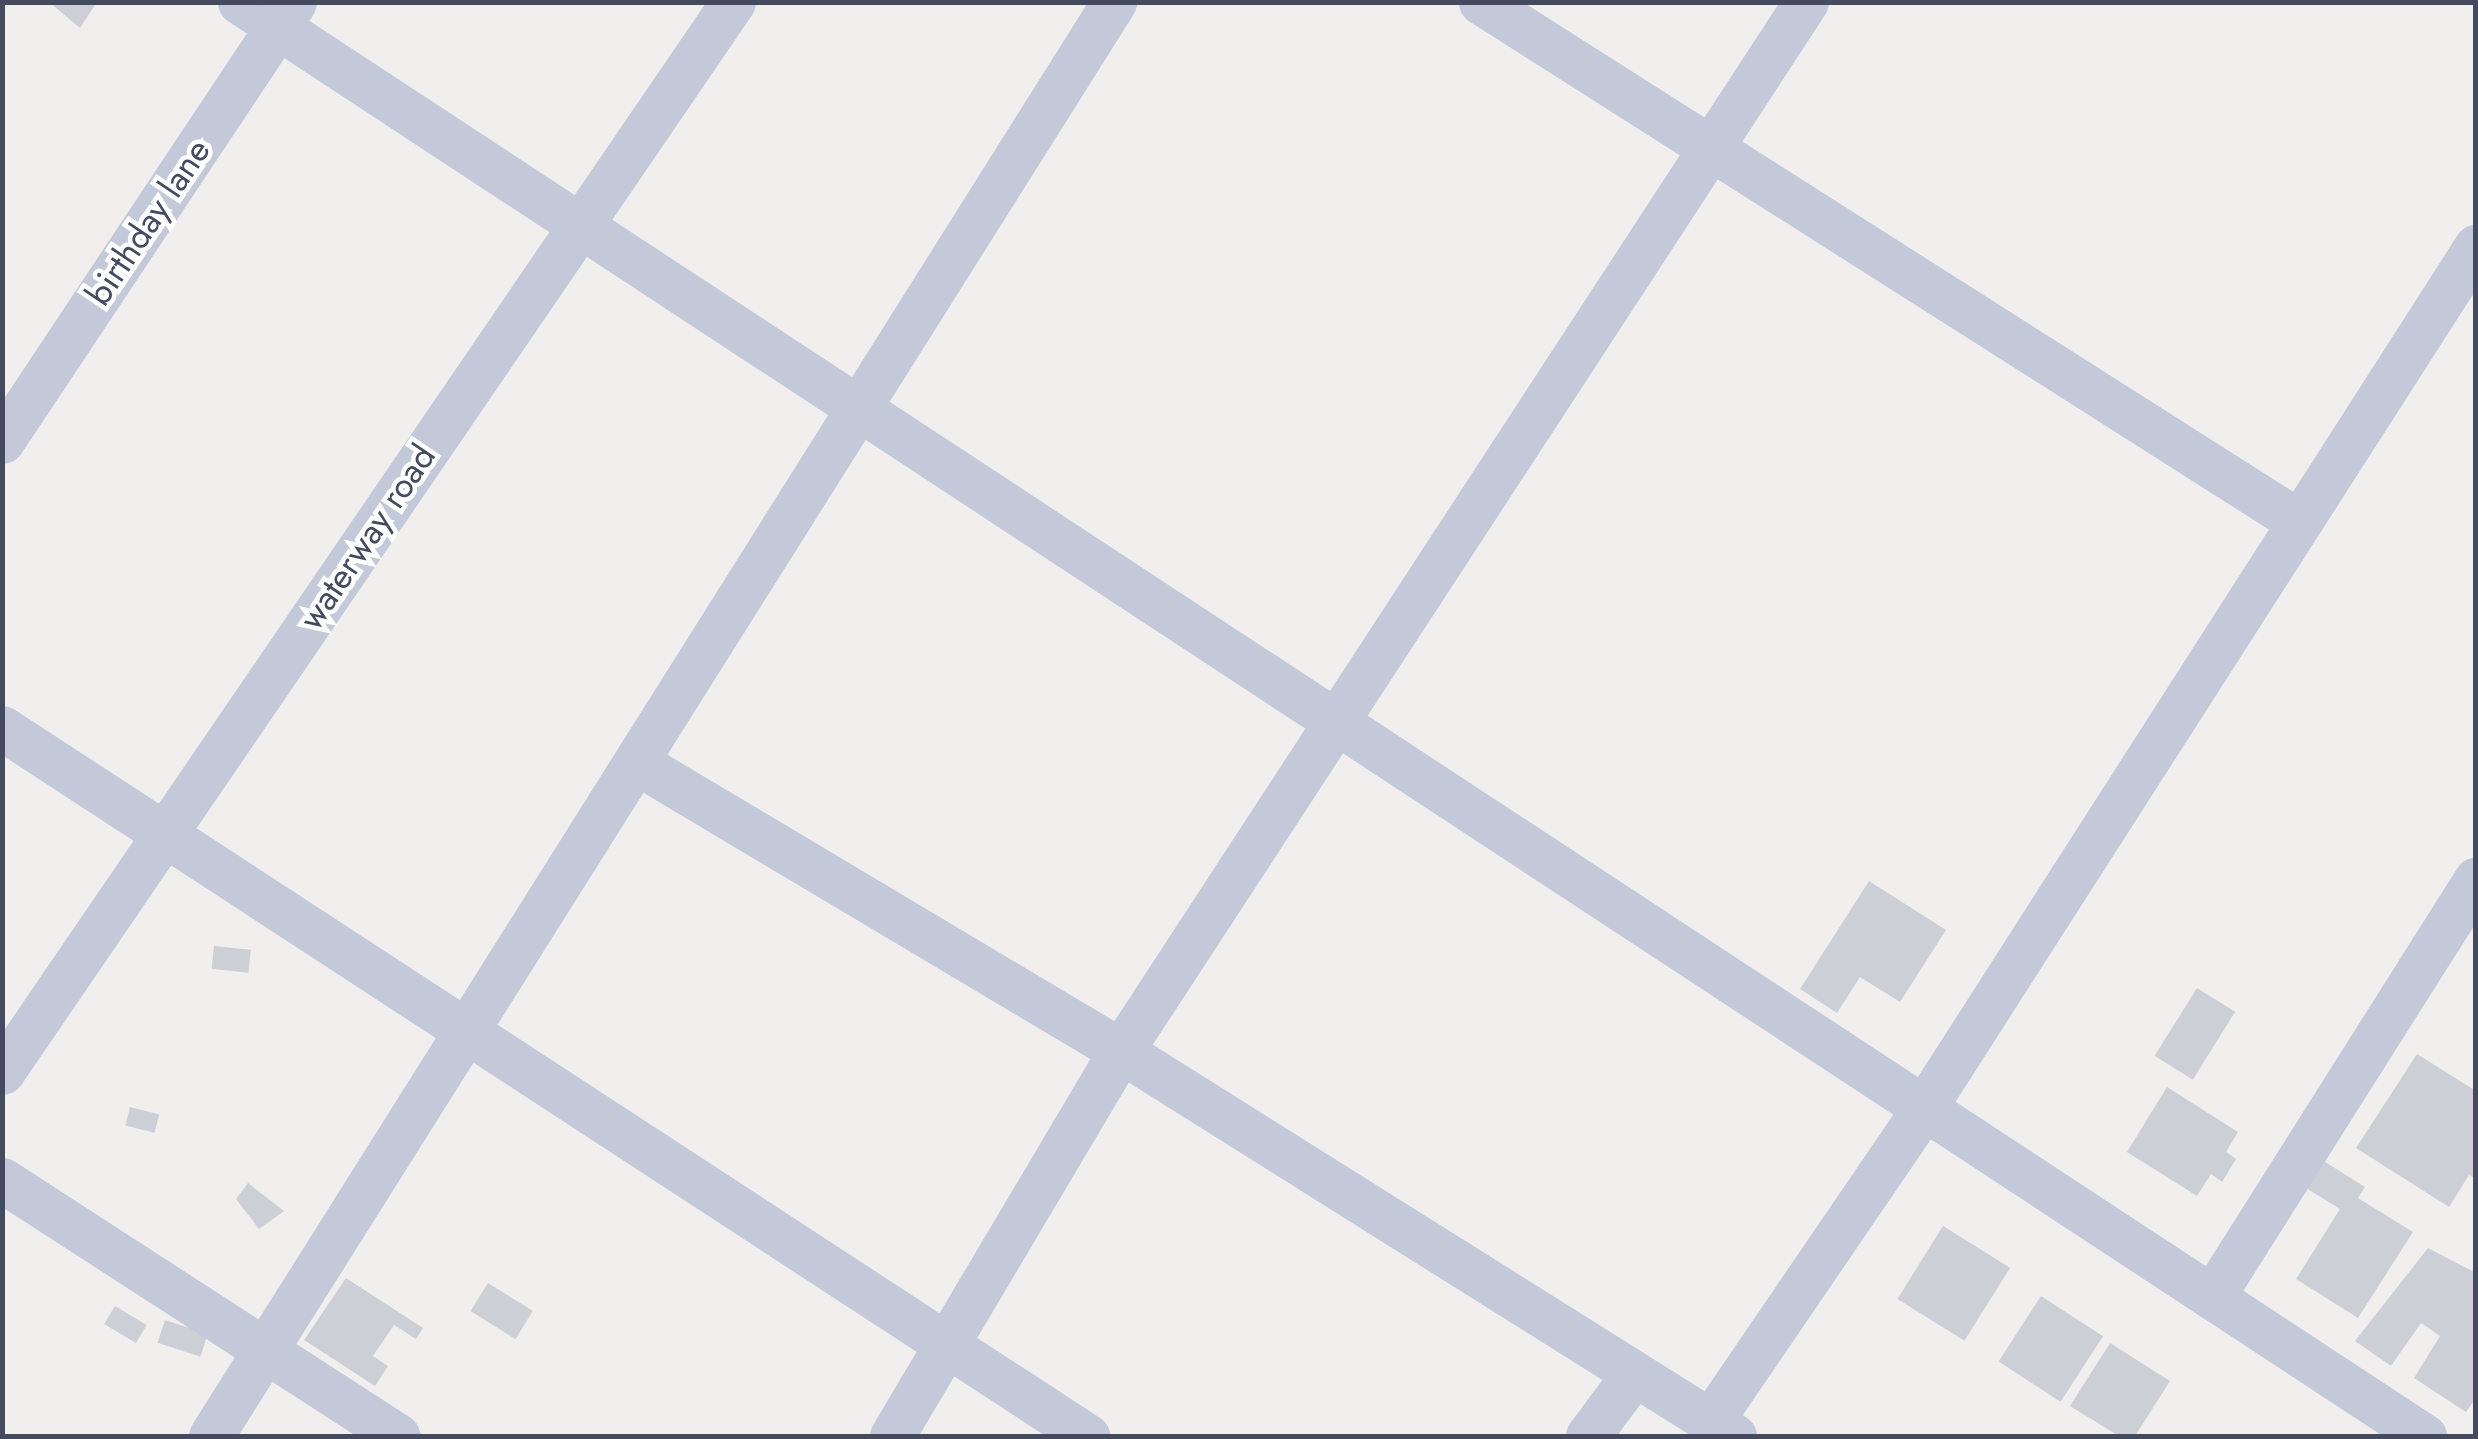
<!DOCTYPE html>
<html>
<head>
<meta charset="utf-8">
<style>
  body { margin:0 }
  #map { position:relative; width:2478px; height:1439px; overflow:hidden; background:#f1efee; font-family:Jost,sans-serif }
  div>[style] { position:absolute }
  .building>* { inset:0; background:#cdcfd7; transform-origin:0 0 }
  .minor>* { height:45px; margin:-22.5px; padding:0 22.5px; transform-origin:22.5px; border-radius:22.5px; background:#c3c9d8 }
  span { translate:-50% -50%; white-space:nowrap; text-align:center; line-height:1.15; -webkit-text-stroke:9px #fff; paint-order:stroke }
  .street-label { font-size:35px; color:#444b5e }
  .frame { position:absolute; inset:0; border:5px solid #444b5e; pointer-events:none }
</style>
</head>
<body>
<div id="map">
  <div class="building">
    <div style="clip-path:polygon(49px 2px,97px 2px,80px 28px)"></div>
    <div style="clip-path:polygon(1869px 881px,1946px 930px,1900px 1002px,1860px 977px,1837px 1013px,1800px 989px)"></div>
    <div style="left:214px;top:946px;width:37px;height:23px;rotate:6deg"></div>
    <div style="left:2197px;top:988px;width:45px;height:80px;rotate:32deg"></div>
    <div style="clip-path:polygon(2417px 1054px,2476px 1091px,2476px 1179px,2469px 1175px,2449px 1207px,2356px 1148px)"></div>
    <div style="clip-path:polygon(2167px 1087px,2238px 1132px,2226px 1152px,2236px 1159px,2222px 1182px,2211px 1174px,2197px 1196px,2127px 1152px)"></div>
    <div style="left:130px;top:1107px;width:30px;height:19px;rotate:14deg"></div>
    <div style="clip-path:polygon(2319px 1158px,2365px 1187px,2358px 1198px,2413px 1232px,2358px 1318px,2296px 1279px,2340px 1209px,2301px 1185px)"></div>
    <div style="clip-path:polygon(248px 1183px,284px 1211px,259px 1229px,236px 1199px)"></div>
    <div style="left:1943px;top:1226px;width:79px;height:86px;rotate:32deg"></div>
    <div style="clip-path:polygon(2428px 1248px,2476px 1273px,2476px 1398px,2466px 1412px,2414px 1378px,2440px 1336px,2421px 1323px,2391px 1366px,2355px 1341px)"></div>
    <div style="clip-path:polygon(346px 1278px,423px 1328px,416px 1339px,394px 1325px,373px 1356px,388px 1366px,375px 1386px,304px 1340px)"></div>
    <div style="left:488px;top:1283px;width:53px;height:33px;rotate:32deg"></div>
    <div style="left:2041px;top:1296px;width:74px;height:78px;rotate:33deg"></div>
    <div style="left:115px;top:1306px;width:37px;height:21px;rotate:31deg"></div>
    <div style="left:165px;top:1320px;width:45px;height:24px;rotate:18deg"></div>
    <div style="clip-path:polygon(2110px 1343px,2170px 1381px,2135px 1436px,2119px 1436px,2070px 1406px)"></div>
  </div>
  <div class="minor">
    <div style="left:240px;top:2px;width:2613px;rotate:33.29deg"></div>
    <div style="left:1481px;top:2px;width:969px;rotate:32.44deg"></div>
    <div style="left:2px;top:441px;width:527px;rotate:-56.37deg"></div>
    <div style="left:2px;top:728px;width:1296px;rotate:33.13deg"></div>
    <div style="left:636px;top:762px;width:565px;rotate:30.79deg"></div>
    <div style="left:1121px;top:1051px;width:724px;rotate:32.13deg"></div>
    <div style="left:2px;top:1072px;width:1296px;rotate:-55.66deg"></div>
    <div style="left:2px;top:1180px;width:471px;rotate:32.9deg"></div>
    <div style="left:2212px;top:1297px;width:494px;rotate:-57.7deg"></div>
    <div style="left:1710px;top:1422px;width:380px;rotate:-55.7deg"></div>
    <div style="left:1924px;top:1108px;width:1023px;rotate:-57.34deg"></div>
    <div style="left:211px;top:1436px;width:1695px;rotate:-57.8deg"></div>
    <div style="left:892px;top:1436px;width:448px;rotate:-59.3deg"></div>
    <div style="left:1121px;top:1051px;width:1253px;rotate:-56.86deg"></div>
    <div style="left:1588px;top:1436px;width:77px;rotate:-53.4deg"></div>
  </div>
  <div class="street-label">
    <span style="left:148px;top:222px;rotate:-56deg">birthday lane</span>
    <span style="left:367px;top:537px;rotate:-56deg">waterway road</span>
  </div>
  <div class="frame"></div>
</div>
</body>
</html>
